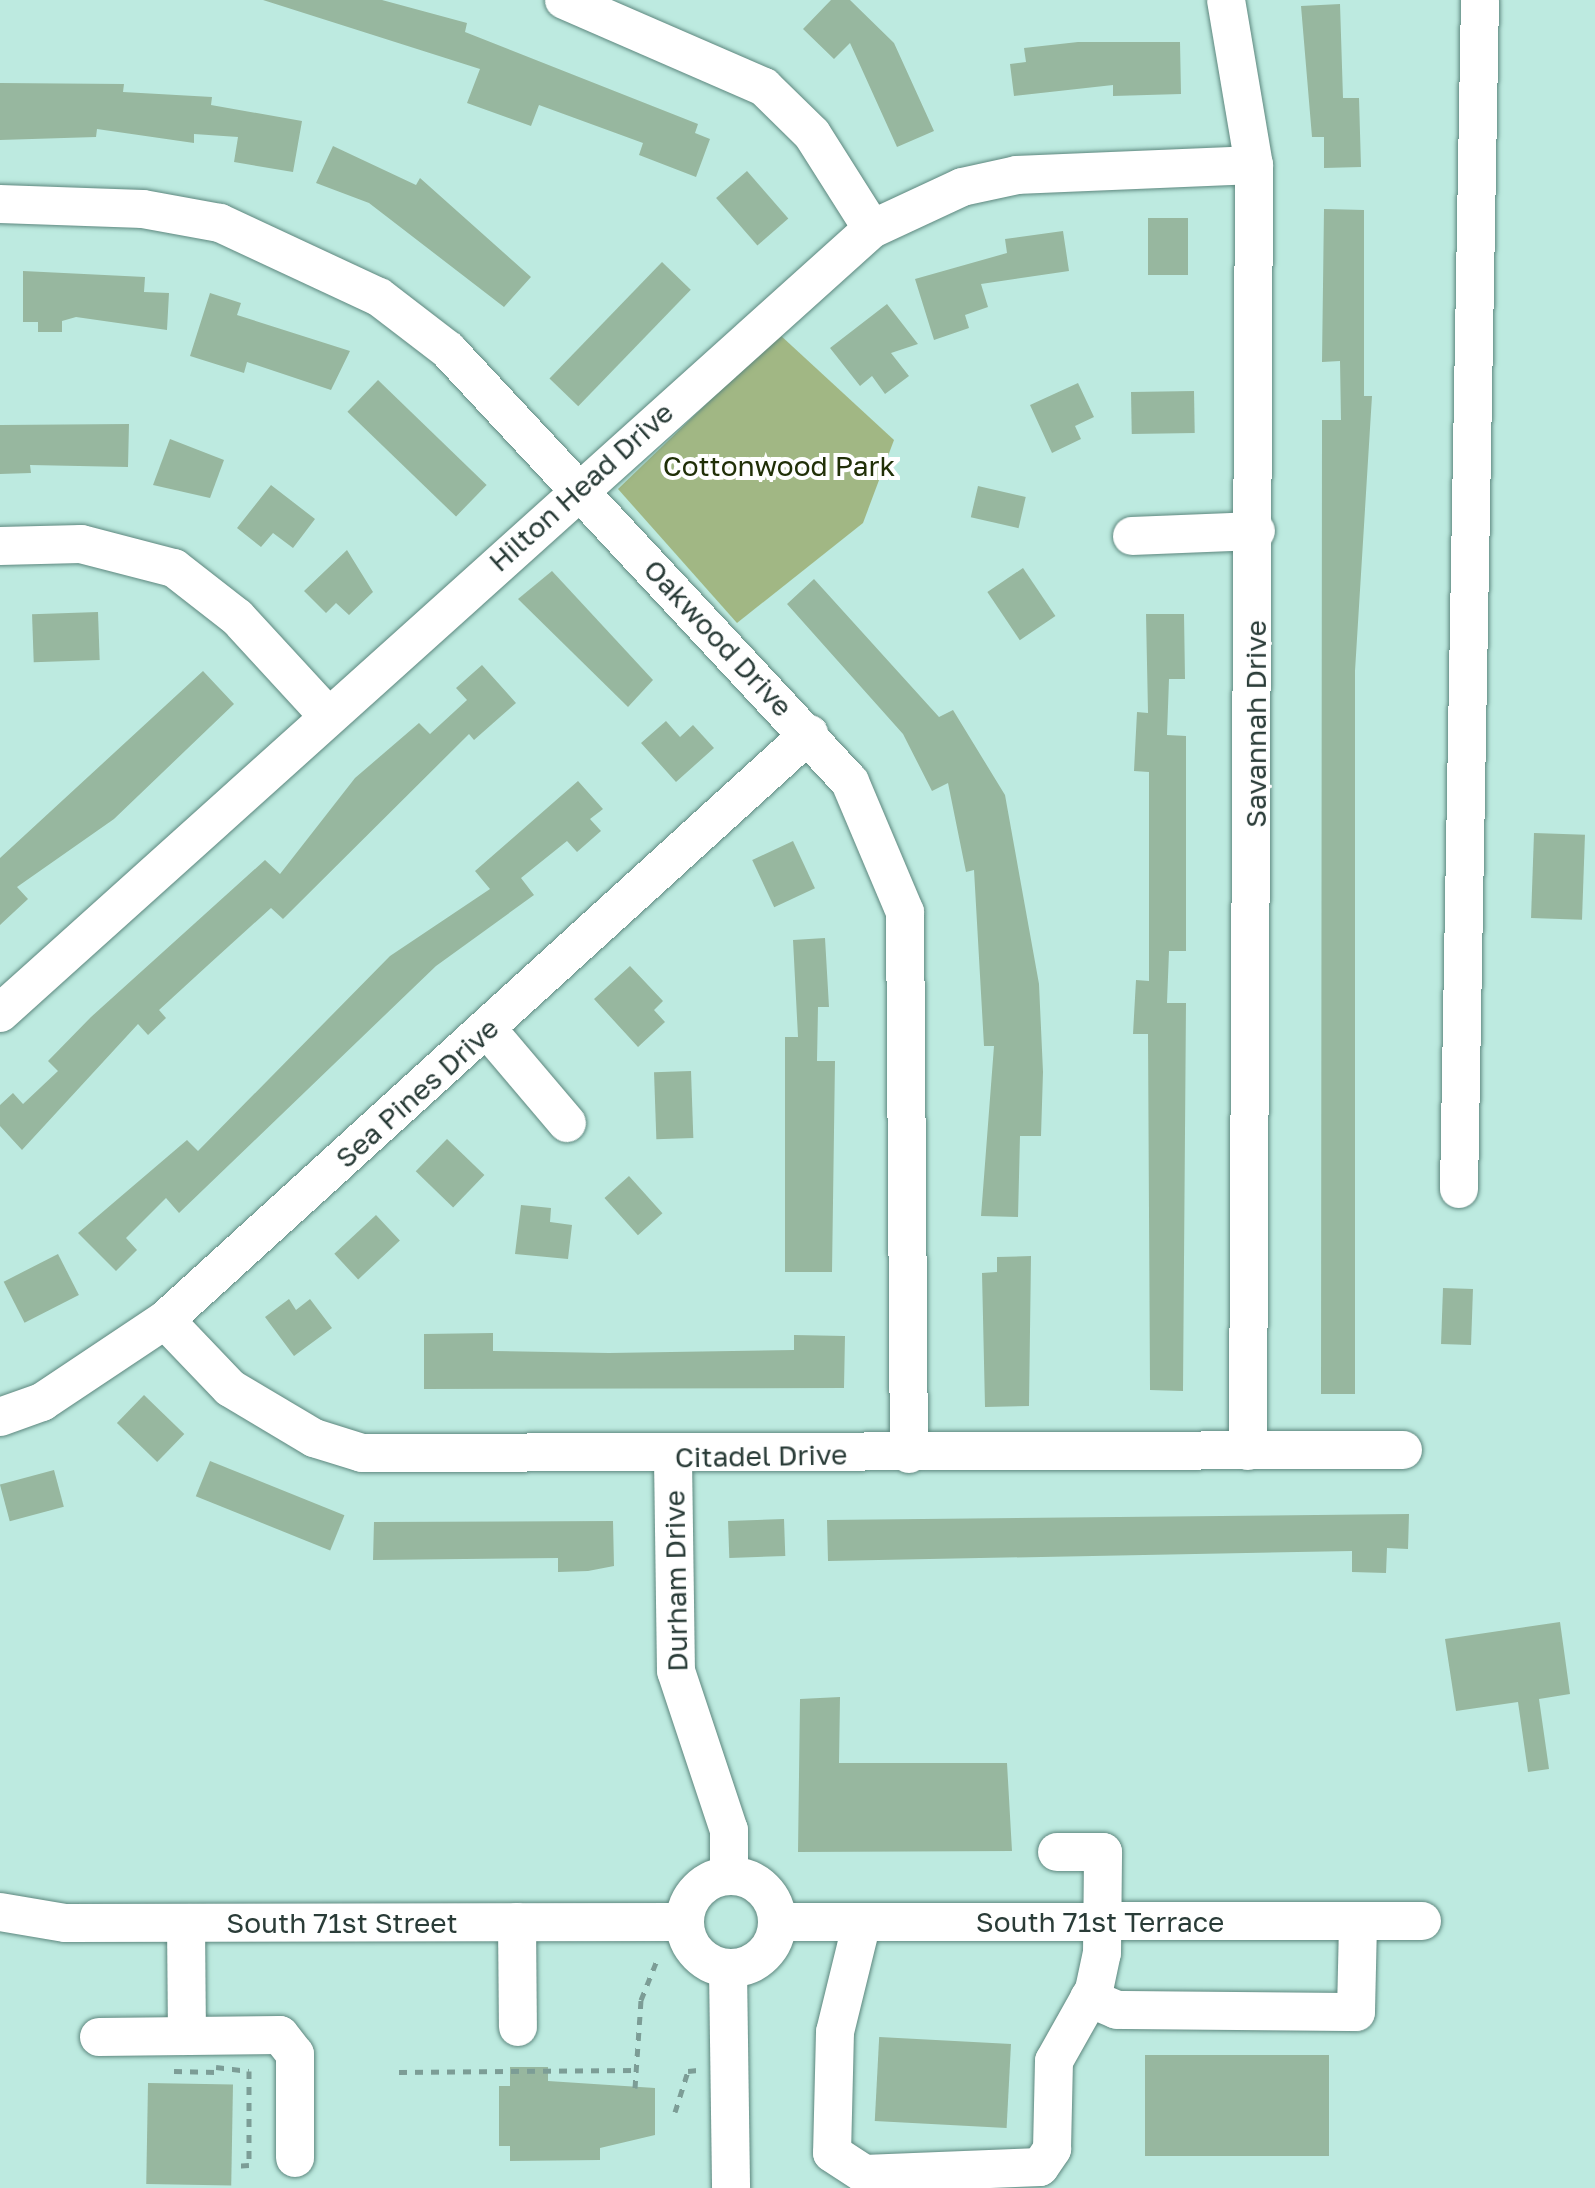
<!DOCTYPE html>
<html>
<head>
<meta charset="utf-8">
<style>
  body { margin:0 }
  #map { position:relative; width:1595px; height:2188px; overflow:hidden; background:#bdeae0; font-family:"Golos Text",sans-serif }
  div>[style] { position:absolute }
  .green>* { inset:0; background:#a1b784 }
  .building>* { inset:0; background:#97b79f; transform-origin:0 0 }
  .path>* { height:5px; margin-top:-2.5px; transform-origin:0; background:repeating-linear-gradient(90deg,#7c9d96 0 8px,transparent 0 16px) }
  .roads { filter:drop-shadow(0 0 2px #5d877e) drop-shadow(0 0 2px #5d877e) }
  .minor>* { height:38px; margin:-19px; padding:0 19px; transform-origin:19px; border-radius:19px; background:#fff }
  .minor>.ring { margin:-19px; padding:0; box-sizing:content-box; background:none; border:38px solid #fff; border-radius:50% }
  span { translate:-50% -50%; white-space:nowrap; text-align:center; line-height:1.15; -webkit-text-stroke:8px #fff; paint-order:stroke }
  .park-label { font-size:28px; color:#202f07 }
  .street-label { font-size:28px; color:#2a3c38 }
</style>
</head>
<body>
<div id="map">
  <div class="green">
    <div style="clip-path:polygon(779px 334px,894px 440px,863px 523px,737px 623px,618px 489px)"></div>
  </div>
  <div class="building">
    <div style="clip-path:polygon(263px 0,382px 0,467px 23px,465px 32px,698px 124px,695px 133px,710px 139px,696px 177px,639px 155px,643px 143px,539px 105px,531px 126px,467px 103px,480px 69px)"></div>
    <div style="clip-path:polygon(831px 0,850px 0,894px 43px,934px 131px,897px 147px,850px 43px,834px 59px,803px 29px)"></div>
    <div style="clip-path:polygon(1340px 4px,1343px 98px,1359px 98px,1361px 167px,1324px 168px,1324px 137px,1312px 137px,1301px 6px)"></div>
    <div style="clip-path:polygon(1078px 42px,1180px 42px,1181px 94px,1113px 96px,1113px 85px,1014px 96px,1010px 64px,1026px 62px,1024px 48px)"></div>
    <div style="clip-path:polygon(0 83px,124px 84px,123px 92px,212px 97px,211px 105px,302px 121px,293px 172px,234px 162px,238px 137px,194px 134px,194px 143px,97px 129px,96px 137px,0 140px)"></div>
    <div style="clip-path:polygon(333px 146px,416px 185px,420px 178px,531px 277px,504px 307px,369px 203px,316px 183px)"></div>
    <div style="left:747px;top:171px;width:63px;height:41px;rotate:49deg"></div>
    <div style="clip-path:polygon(1324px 209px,1364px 210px,1364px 396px,1372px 396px,1355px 671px,1355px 1394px,1321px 1394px,1322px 420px,1341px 420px,1340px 361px,1322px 362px)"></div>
    <div style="left:1188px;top:218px;width:57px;height:40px;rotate:90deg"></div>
    <div style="clip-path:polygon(1063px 231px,1069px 271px,981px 284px,988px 307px,965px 315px,969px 328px,934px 340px,915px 279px,1007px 253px,1005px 239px)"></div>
    <div style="left:662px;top:262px;width:40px;height:162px;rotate:44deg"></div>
    <div style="clip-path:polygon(23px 271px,145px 277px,144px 292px,169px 293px,167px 330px,76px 317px,62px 321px,62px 332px,38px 332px,38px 322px,23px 322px)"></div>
    <div style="clip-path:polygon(210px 293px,241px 303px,237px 315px,350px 351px,331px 390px,247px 362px,244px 373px,190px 356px)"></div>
    <div style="clip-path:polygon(887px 304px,918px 344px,891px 353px,909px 376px,885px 394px,872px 376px,860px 386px,830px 348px)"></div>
    <div style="left:378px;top:380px;width:151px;height:44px;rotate:44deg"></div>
    <div style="clip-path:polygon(1078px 383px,1094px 417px,1075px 426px,1081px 439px,1052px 453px,1030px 405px)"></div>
    <div style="left:1194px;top:391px;width:42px;height:63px;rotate:89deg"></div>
    <div style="clip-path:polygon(129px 424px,128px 467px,30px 465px,31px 473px,0 474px,0 425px)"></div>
    <div style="clip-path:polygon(170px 439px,224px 460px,210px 498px,153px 485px)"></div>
    <div style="clip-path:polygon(271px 485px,315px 519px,293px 548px,273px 533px,261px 547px,237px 528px)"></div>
    <div style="left:978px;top:486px;width:49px;height:32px;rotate:13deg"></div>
    <div style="clip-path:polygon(347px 550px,373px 592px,349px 615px,336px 603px,326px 613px,304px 591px)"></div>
    <div style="left:1023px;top:568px;width:58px;height:43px;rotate:56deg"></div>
    <div style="clip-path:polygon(552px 571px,653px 680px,628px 707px,518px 599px)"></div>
    <div style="clip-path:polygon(814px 579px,939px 717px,953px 710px,1005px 795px,1039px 984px,1043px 1072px,1041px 1136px,1020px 1136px,1018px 1217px,981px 1216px,994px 1046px,984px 1046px,974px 870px,966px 872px,948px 783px,932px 791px,903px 734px,787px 604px)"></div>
    <div style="left:98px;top:612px;width:48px;height:66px;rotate:88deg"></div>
    <div style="clip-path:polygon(1146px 614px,1184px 614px,1185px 679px,1169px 679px,1167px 735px,1186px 736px,1186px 951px,1169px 951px,1167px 1003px,1186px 1003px,1183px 1391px,1150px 1390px,1148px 1034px,1133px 1034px,1136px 980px,1149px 981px,1149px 772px,1134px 771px,1137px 712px,1148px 713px)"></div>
    <div style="clip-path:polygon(482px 665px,516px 703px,474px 740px,469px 734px,283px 919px,271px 908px,207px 966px,159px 1010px,166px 1018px,148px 1035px,138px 1024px,22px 1150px,0 1126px,0 1105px,13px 1093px,23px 1104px,58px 1071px,48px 1061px,91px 1017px,265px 860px,280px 874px,355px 778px,419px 723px,430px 734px,467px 700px,456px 688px)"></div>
    <div style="clip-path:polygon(203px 671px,234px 704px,114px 819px,17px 887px,28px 899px,0 925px,0 858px)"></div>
    <div style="clip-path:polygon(666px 721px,680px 737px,693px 725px,714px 748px,676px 782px,641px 743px)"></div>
    <div style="clip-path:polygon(578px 781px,603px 809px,590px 819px,601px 831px,577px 852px,567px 841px,521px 878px,534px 895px,436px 966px,179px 1213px,166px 1198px,126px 1238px,137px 1250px,116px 1271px,78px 1233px,187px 1140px,198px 1151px,390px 956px,490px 889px,475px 871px)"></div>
    <div style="left:1534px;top:833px;width:51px;height:85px;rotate:2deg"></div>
    <div style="left:793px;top:841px;width:52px;height:45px;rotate:65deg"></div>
    <div style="clip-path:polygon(825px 938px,829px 1007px,818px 1007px,817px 1061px,835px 1061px,832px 1272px,785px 1272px,785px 1037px,798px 1037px,793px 940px)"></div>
    <div style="clip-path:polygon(630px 966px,663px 1001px,654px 1010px,665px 1022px,638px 1047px,594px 999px)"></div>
    <div style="left:691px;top:1071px;width:67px;height:37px;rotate:88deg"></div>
    <div style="left:447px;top:1139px;width:52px;height:45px;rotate:44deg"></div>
    <div style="left:629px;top:1176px;width:50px;height:33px;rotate:48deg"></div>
    <div style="clip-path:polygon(521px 1205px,551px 1208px,550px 1222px,572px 1225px,568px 1259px,515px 1254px)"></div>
    <div style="left:376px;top:1215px;width:35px;height:57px;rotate:47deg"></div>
    <div style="left:58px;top:1254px;width:46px;height:61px;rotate:63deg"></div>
    <div style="clip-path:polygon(1031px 1256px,1029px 1406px,985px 1407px,982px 1273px,997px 1272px,997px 1257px)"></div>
    <div style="left:1443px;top:1288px;width:30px;height:56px;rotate:2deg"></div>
    <div style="clip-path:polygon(289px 1299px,296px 1310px,310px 1299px,332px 1328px,294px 1356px,265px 1317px)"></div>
    <div style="clip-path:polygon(493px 1333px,493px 1351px,609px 1353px,794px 1350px,794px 1335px,845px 1336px,844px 1388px,424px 1389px,424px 1334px)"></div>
    <div style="left:144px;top:1395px;width:56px;height:39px;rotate:44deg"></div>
    <div style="left:210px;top:1461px;width:145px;height:38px;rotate:22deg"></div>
    <div style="left:54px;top:1470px;width:38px;height:56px;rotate:75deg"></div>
    <div style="clip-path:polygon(1409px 1514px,1408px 1549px,1387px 1548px,1386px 1573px,1352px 1572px,1352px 1551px,828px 1561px,827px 1520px)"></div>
    <div style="left:784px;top:1519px;width:37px;height:56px;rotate:88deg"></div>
    <div style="clip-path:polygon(613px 1521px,614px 1566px,588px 1571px,558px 1572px,558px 1558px,373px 1560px,374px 1522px)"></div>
    <div style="clip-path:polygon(1560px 1622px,1570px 1694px,1539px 1699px,1549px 1769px,1528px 1772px,1518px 1702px,1456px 1711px,1445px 1639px)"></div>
    <div style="clip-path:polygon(840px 1697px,839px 1763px,1007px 1763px,1012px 1851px,798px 1852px,800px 1699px)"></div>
    <div style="left:1011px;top:2044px;width:84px;height:132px;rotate:93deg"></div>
    <div style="left:1329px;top:2055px;width:101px;height:184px;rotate:90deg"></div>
    <div style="clip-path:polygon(510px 2067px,548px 2067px,548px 2081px,655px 2088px,655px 2135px,600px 2148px,600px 2160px,510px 2161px,510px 2146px,499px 2146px,499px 2086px,510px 2086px)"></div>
    <div style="left:148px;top:2083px;width:85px;height:101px;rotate:1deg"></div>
  </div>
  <div class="path">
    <div style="left:216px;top:2067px;width:33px;rotate:7deg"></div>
    <div style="left:249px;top:2071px;width:94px;rotate:90deg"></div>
    <div style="left:249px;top:2165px;width:15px;rotate:176deg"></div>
    <div style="left:174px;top:2071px;width:42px;rotate:1.4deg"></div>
    <div style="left:399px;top:2072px;width:237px;rotate:-0.5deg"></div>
    <div style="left:635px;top:2088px;width:88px;rotate:-86.1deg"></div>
    <div style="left:641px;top:2000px;width:43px;rotate:-68.2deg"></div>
    <div style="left:675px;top:2112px;width:43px;rotate:-72.4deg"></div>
    <div style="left:688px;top:2071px;width:10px;rotate:-6deg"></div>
  </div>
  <div class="roads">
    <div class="minor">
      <div style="left:564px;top:0;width:218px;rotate:23.5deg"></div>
      <div style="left:764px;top:87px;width:67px;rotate:44.4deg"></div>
      <div style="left:812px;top:134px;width:112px;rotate:57.7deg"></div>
      <div style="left:1226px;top:0;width:167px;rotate:80.4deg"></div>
      <div style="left:1254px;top:165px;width:1286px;rotate:90.27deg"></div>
      <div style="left:0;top:204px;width:143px;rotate:2deg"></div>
      <div style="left:143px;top:209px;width:78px;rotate:10.3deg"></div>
      <div style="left:220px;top:223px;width:175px;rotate:25deg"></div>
      <div style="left:379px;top:297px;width:87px;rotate:37.5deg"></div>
      <div style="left:448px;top:350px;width:590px;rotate:47.06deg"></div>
      <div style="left:850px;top:782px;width:141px;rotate:67.1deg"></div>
      <div style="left:905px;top:912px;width:542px;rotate:89.58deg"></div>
      <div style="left:1132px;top:536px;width:124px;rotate:-2.3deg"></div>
      <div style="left:0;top:546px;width:81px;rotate:-1.4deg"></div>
      <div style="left:81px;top:544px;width:96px;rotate:14.5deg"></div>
      <div style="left:174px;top:568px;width:80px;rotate:37.9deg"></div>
      <div style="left:237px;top:617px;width:133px;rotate:47.4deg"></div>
      <div style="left:0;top:1013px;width:1173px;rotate:-41.96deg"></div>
      <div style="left:872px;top:229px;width:99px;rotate:-25deg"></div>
      <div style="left:962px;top:187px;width:56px;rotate:-12.3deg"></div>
      <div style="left:1017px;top:175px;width:237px;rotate:-2.4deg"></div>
      <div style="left:488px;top:1030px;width:122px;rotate:49.7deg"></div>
      <div style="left:1459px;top:1189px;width:1189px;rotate:-88.99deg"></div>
      <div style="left:165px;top:1320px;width:94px;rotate:46.3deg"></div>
      <div style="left:230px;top:1388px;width:98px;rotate:30.8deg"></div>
      <div style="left:314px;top:1438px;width:50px;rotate:17.4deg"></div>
      <div style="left:362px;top:1453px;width:1041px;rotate:-0.17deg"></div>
      <div style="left:0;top:1417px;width:45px;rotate:-19.7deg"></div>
      <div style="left:42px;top:1402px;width:148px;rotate:-33.7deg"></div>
      <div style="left:165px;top:1320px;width:871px;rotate:-42.3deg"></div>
      <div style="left:673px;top:1458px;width:213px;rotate:89.2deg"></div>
      <div style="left:676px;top:1671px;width:168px;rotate:71.6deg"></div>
      <div style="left:729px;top:1830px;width:45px;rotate:90deg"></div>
      <div class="ring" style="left:685px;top:1876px;width:54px;height:54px"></div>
      <div style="left:0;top:1912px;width:66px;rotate:9.6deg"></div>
      <div style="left:65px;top:1923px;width:619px;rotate:-0.09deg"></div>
      <div style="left:517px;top:1922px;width:105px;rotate:89.5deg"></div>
      <div style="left:778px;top:1922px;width:644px;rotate:-0.09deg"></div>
      <div style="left:862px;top:1922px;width:113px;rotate:103.8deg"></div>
      <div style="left:835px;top:2032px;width:121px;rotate:91.4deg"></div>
      <div style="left:832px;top:2153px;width:38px;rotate:33deg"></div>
      <div style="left:864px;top:2174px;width:176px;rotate:-2.3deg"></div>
      <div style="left:1040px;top:2167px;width:22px;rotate:-56deg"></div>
      <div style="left:1052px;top:2149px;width:88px;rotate:-88.7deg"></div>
      <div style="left:1054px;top:2061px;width:81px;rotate:-60.6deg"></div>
      <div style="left:1094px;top:1990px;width:38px;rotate:-78deg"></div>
      <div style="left:1102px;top:1953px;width:101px;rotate:-89.4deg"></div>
      <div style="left:1103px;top:1852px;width:46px;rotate:180deg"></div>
      <div style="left:186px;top:1923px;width:113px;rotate:89.5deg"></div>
      <div style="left:728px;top:1969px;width:219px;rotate:89.2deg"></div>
      <div style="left:1089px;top:1998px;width:30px;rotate:23deg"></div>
      <div style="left:1117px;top:2010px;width:239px;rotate:0.5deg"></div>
      <div style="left:1356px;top:2012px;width:89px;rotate:-88.7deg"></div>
      <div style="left:99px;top:2037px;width:181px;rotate:-0.6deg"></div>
      <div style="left:280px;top:2035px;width:24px;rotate:52deg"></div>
      <div style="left:295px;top:2054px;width:104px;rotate:90deg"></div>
    </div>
  </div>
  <div class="park-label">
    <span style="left:779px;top:466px">Cottonwood Park</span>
  </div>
  <div class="street-label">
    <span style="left:581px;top:487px;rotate:-42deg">Hilton Head Drive</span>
    <span style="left:718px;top:638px;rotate:47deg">Oakwood Drive</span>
    <span style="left:1256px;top:724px;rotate:-90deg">Savannah Drive</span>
    <span style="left:417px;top:1093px;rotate:-42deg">Sea Pines Drive</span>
    <span style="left:761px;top:1456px;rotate:-1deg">Citadel Drive</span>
    <span style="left:676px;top:1581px;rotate:-91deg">Durham Drive</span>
    <span style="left:1100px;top:1922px">South 71st Terrace</span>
    <span style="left:342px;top:1923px">South 71st Street</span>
  </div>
</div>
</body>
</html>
